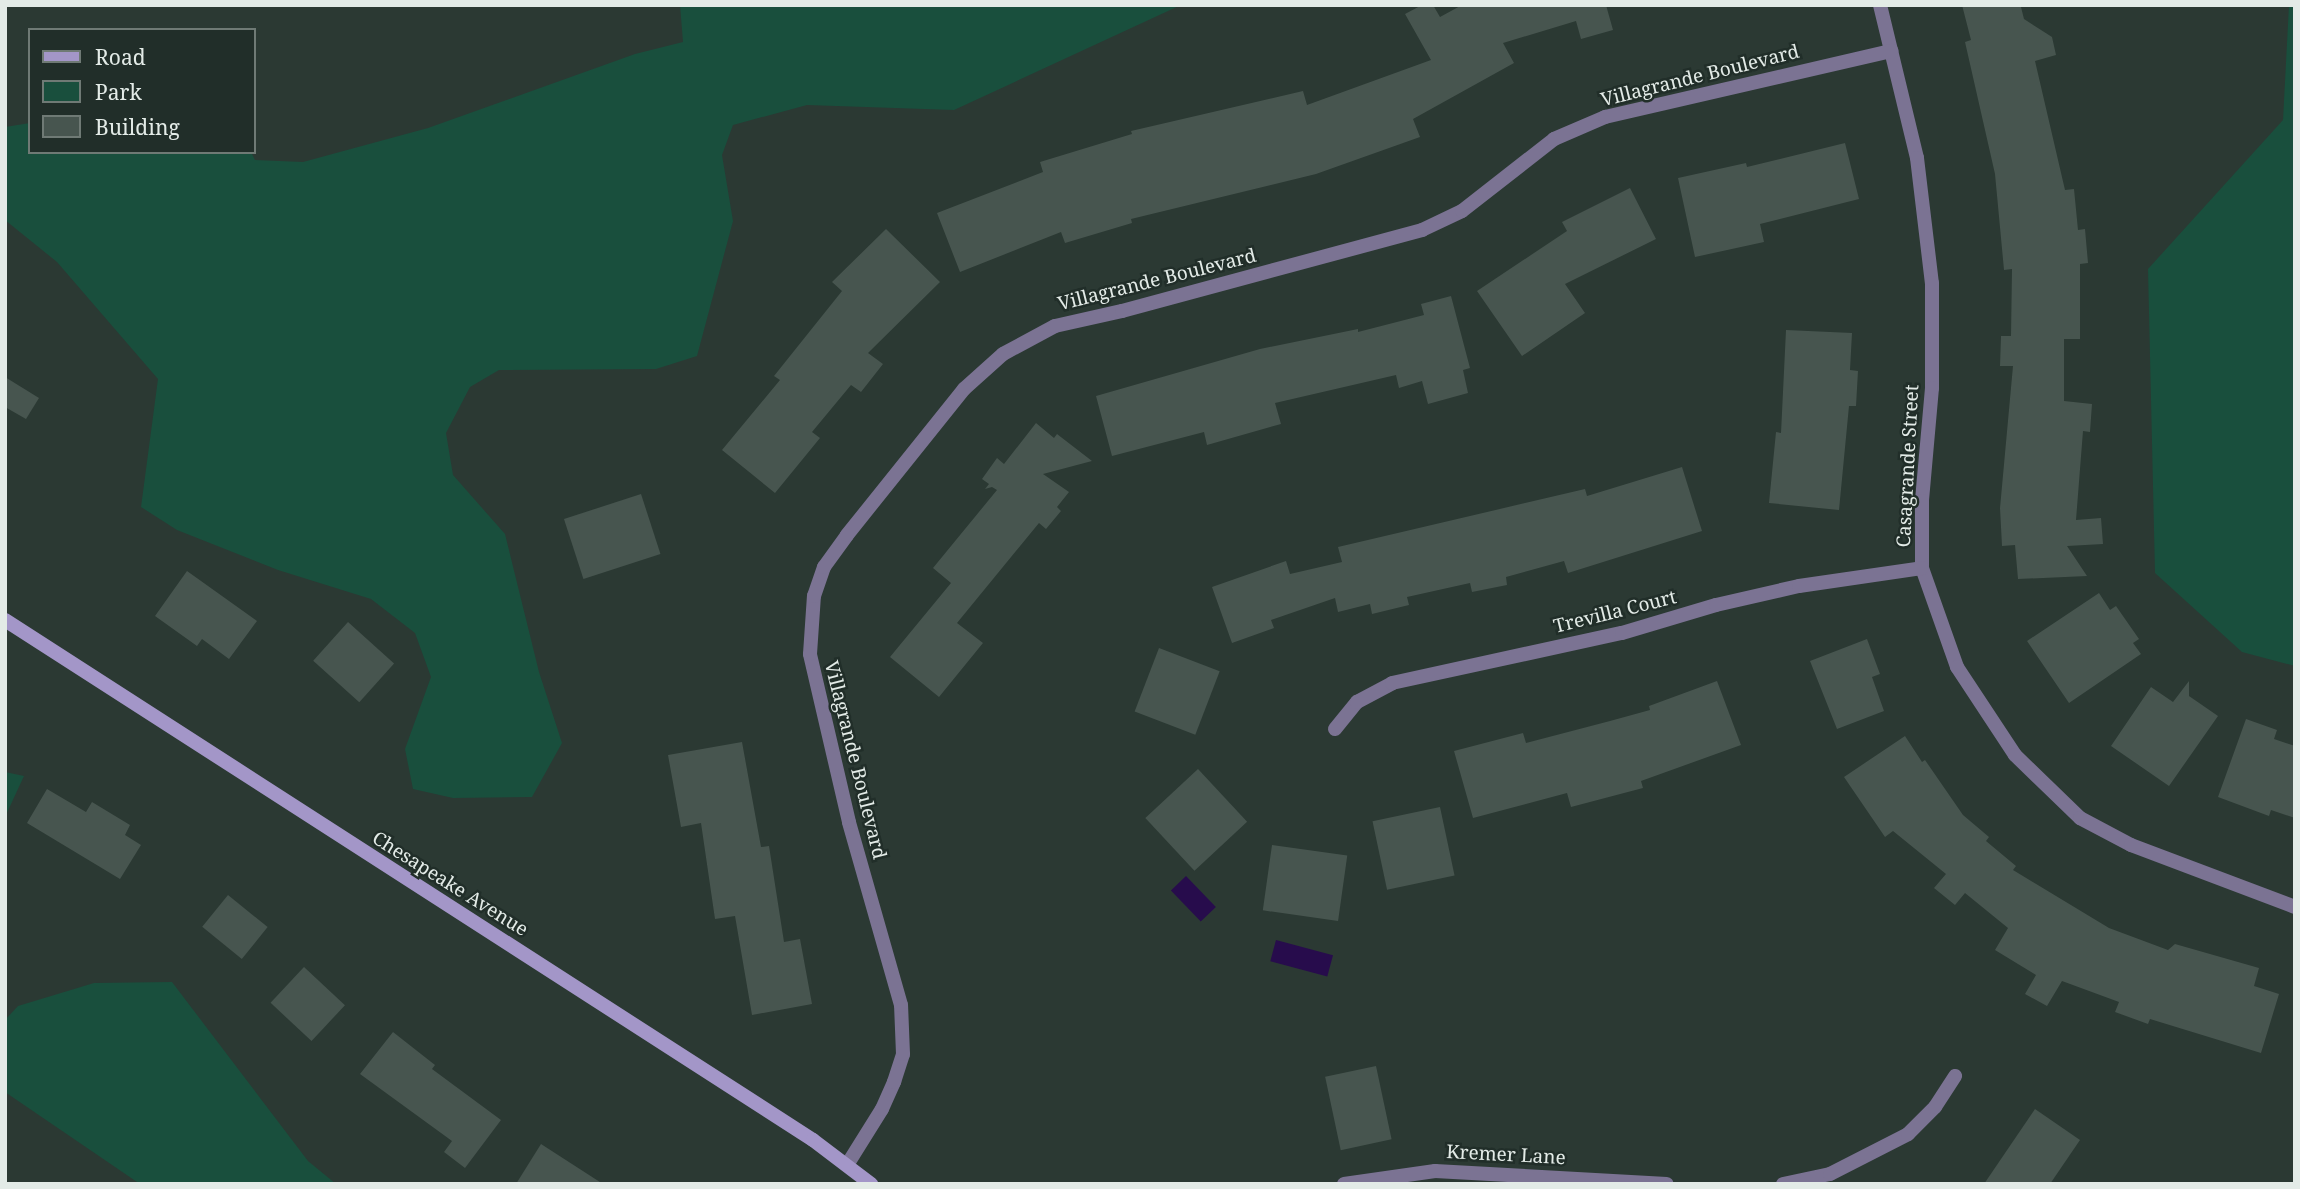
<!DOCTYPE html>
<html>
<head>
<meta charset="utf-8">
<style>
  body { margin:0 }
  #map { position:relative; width:2300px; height:1189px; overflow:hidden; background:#2b3933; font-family:"Noto Serif",serif }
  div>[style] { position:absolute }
  .green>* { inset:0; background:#194f3d }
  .water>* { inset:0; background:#270c4c; transform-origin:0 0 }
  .building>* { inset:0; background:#47554f; transform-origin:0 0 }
  .street>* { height:14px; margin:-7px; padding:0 7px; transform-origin:7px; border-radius:7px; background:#7b7393 }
  .secondary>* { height:14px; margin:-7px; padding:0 7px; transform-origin:7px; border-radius:7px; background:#a396c8 }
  span { translate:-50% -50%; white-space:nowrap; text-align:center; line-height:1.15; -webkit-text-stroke:5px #212e29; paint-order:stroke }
  .street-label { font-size:19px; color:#e3ebe7 }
  .frame { position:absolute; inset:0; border:7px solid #e3ebe7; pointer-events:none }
  .legend { position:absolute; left:28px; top:28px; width:228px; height:126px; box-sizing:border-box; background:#212e29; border:2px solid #6f7a75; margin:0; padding:9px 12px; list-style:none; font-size:21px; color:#e3ebe7 }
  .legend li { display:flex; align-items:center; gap:14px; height:35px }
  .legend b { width:35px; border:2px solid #6f7a75 }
</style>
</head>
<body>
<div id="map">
  <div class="green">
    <div style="clip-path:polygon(680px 5px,1181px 5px,954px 110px,807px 105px,733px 125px,722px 155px,733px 221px,697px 356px,656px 369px,499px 370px,470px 387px,446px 433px,453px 475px,505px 534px,539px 672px,562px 743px,532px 797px,453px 798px,413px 789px,405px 749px,431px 677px,415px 633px,371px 599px,278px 570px,177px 530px,141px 507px,158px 379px,57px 262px,5px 220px,5px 127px,30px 123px,30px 152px,251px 152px,255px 160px,303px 162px,428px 128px,635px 54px,683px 42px)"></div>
    <div style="clip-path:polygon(2289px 5px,2295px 5px,2295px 666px,2242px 652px,2155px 573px,2148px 269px,2283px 120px)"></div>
    <div style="clip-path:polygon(5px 772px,24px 776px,5px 817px)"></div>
    <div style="clip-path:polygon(172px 982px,308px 1161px,336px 1184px,140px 1184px,5px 1092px,5px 1020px,18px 1006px,94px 983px)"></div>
  </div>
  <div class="water">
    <div style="left:1186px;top:876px;width:43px;height:21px;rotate:46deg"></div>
    <div style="left:1276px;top:940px;width:59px;height:22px;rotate:15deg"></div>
  </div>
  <div class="building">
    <div style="clip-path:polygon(1422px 5px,1433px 5px,1440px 17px,1462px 5px,1606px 5px,1613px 30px,1581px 39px,1576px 21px,1503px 43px,1514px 63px,1413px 119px,1420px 137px,1316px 174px,1131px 219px,1132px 223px,1065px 243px,1061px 232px,960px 272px,937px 213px,1043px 172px,1040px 162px,1132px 134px,1131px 131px,1303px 91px,1307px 105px,1431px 60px,1405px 14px)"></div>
    <div style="clip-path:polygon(1962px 5px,2017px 5px,2021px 7px,2024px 19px,2052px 37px,2056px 55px,2035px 61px,2065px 190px,2074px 189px,2078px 230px,2085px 229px,2088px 263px,2080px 264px,2080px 339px,2064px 339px,2064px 401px,2092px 404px,2090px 432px,2083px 431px,2076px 520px,2101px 518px,2103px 544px,2067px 546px,2087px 576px,2018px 579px,2015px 545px,2002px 546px,2000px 508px,2013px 366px,2000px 366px,2001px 336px,2011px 336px,2012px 269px,2004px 270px,1995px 174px,1965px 42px,1971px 40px)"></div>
    <div style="clip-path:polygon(1845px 143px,1859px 199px,1760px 224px,1764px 242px,1695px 257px,1678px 178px,1746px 163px,1747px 167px)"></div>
    <div style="clip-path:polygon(1630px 188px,1656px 239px,1565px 284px,1585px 313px,1522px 356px,1477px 291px,1567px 231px,1562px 222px)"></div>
    <div style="clip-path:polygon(886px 229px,940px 282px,868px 353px,883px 364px,861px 392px,851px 385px,812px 432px,820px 438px,775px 493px,722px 450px,780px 380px,774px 376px,842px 291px,832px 282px)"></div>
    <div style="clip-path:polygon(1451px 296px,1470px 368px,1463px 370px,1468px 393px,1428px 404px,1422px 381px,1399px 388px,1396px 375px,1275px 403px,1281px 424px,1207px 445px,1204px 432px,1112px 456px,1096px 396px,1260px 349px,1358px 329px,1358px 332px,1424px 315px,1421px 304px)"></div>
    <div style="clip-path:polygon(1786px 330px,1852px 333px,1850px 370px,1858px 371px,1856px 406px,1849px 406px,1839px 510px,1769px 503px,1776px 432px,1781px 433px)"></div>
    <div style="clip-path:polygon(5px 377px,39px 398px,26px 419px,5px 407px)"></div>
    <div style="clip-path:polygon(1036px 423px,1054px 438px,1057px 434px,1092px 461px,1043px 474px,1069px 492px,1057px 507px,1061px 511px,1046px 529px,1039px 523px,957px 623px,983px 643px,939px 697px,890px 657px,951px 583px,933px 568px,997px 490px,992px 487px,985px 489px,989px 484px,982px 479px,997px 458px,1004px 464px)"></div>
    <div style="clip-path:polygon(1682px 467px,1702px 531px,1568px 573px,1564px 561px,1506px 577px,1507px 585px,1472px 592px,1470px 583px,1407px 597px,1409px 605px,1372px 614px,1370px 604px,1338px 612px,1335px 598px,1271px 620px,1274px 628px,1232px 643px,1212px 587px,1286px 561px,1290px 574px,1342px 562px,1338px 547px,1585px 489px,1587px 496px)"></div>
    <div style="left:641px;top:494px;width:63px;height:81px;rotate:72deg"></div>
    <div style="clip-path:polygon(187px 571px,257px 621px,229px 659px,202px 639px,197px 646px,155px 616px)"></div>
    <div style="clip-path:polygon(2099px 593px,2110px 610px,2116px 606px,2139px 639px,2133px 643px,2141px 654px,2069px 703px,2027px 641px)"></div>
    <div style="left:348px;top:622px;width:62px;height:52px;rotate:42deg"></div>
    <div style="clip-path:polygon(1867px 639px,1880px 674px,1872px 677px,1884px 711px,1837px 729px,1810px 661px)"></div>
    <div style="left:1159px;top:648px;width:65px;height:68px;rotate:21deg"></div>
    <div style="clip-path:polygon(1717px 681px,1741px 745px,1641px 781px,1643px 788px,1571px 807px,1567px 793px,1473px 818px,1454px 751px,1523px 733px,1526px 743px,1610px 721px,1650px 710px,1649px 706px)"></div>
    <div style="clip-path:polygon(2189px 681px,2189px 696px,2218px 716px,2169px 786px,2111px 746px,2151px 687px,2173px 702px)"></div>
    <div style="clip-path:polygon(2246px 719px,2277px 730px,2274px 739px,2295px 746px,2295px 818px,2271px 810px,2269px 816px,2218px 797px)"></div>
    <div style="clip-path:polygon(1905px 736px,1922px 762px,1925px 760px,1963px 815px,1989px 837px,1986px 841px,2016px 866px,2013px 870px,2109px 928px,2168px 950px,2175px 944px,2259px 968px,2254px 986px,2279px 994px,2261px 1053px,2150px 1019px,2148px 1024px,2115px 1012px,2119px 1002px,2062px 981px,2047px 1006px,2025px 994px,2036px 975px,1995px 950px,2008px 928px,1965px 893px,1955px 905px,1934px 888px,1946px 874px,1893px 831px,1885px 837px,1844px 777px)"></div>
    <div style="clip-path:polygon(742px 742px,761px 847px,769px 846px,784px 942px,800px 939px,812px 1004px,752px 1015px,735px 916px,715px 919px,701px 823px,681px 827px,668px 755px)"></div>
    <div style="left:1198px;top:769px;width:72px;height:72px;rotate:47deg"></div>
    <div style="clip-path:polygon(47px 789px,86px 812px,92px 802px,130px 825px,125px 835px,141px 845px,120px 879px,27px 823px)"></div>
    <div style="left:1440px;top:807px;width:70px;height:69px;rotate:78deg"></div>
    <div style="left:1272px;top:845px;width:76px;height:66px;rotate:8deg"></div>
    <div style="left:228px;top:895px;width:51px;height:41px;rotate:39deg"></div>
    <div style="left:304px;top:967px;width:56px;height:49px;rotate:43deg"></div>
    <div style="clip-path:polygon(393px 1032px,435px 1065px,432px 1069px,501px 1120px,465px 1168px,444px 1152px,452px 1141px,360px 1074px)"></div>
    <div style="left:1376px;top:1066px;width:75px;height:52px;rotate:78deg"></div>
    <div style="clip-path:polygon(2035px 1109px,2080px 1140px,2050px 1184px,1984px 1184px)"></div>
    <div style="clip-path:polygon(541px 1144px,603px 1184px,516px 1184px)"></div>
  </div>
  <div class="street">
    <div style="left:1880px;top:5px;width:157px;rotate:76.4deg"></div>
    <div style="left:1917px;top:158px;width:126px;rotate:83.2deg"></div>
    <div style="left:1932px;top:283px;width:105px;rotate:90deg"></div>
    <div style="left:1932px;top:388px;width:113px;rotate:95.1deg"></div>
    <div style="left:1922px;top:501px;width:67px;rotate:90deg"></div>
    <div style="left:1922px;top:568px;width:105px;rotate:70.5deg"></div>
    <div style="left:1957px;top:667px;width:105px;rotate:56.6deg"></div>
    <div style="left:2015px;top:755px;width:91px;rotate:44.1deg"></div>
    <div style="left:2080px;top:818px;width:58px;rotate:27.9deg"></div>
    <div style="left:2131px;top:845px;width:175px;rotate:20.7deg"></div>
    <div style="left:1335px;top:729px;width:35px;rotate:-51deg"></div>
    <div style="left:1357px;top:702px;width:40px;rotate:-28deg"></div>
    <div style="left:1392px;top:683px;width:235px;rotate:-12.3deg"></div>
    <div style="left:1622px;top:633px;width:98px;rotate:-16.6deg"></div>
    <div style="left:1716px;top:605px;width:85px;rotate:-12.9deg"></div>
    <div style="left:1799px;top:586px;width:124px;rotate:-8.3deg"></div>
    <div style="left:847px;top:1165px;width:66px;rotate:-58deg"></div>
    <div style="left:882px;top:1109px;width:30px;rotate:-66deg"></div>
    <div style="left:894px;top:1082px;width:29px;rotate:-72deg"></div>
    <div style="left:903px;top:1054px;width:49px;rotate:-92.3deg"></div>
    <div style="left:901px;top:1005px;width:190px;rotate:-105.9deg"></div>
    <div style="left:849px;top:822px;width:172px;rotate:-103.1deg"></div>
    <div style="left:810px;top:654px;width:58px;rotate:-86.1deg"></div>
    <div style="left:814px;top:596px;width:31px;rotate:-71deg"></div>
    <div style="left:824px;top:567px;width:39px;rotate:-54deg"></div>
    <div style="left:847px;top:535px;width:187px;rotate:-51.3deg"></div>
    <div style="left:964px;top:389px;width:52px;rotate:-41.9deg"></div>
    <div style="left:1003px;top:354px;width:59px;rotate:-28.3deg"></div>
    <div style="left:1055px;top:326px;width:69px;rotate:-12.6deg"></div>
    <div style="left:1122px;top:311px;width:311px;rotate:-15.1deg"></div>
    <div style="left:1422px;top:230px;width:44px;rotate:-25.4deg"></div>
    <div style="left:1462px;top:211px;width:117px;rotate:-38deg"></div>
    <div style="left:1554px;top:139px;width:56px;rotate:-23.3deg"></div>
    <div style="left:1605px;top:117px;width:294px;rotate:-13deg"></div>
    <div style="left:1344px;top:1184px;width:92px;rotate:-8.1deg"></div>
    <div style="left:1435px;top:1171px;width:232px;rotate:3.2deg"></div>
    <div style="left:1783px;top:1184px;width:48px;rotate:-12deg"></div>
    <div style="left:1830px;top:1174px;width:88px;rotate:-27.1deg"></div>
    <div style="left:1908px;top:1134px;width:38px;rotate:-45deg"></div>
    <div style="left:1935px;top:1107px;width:37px;rotate:-57deg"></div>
  </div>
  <div class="secondary">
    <div style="left:5px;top:620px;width:961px;rotate:32.76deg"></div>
    <div style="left:813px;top:1140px;width:73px;rotate:37.2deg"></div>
  </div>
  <div class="street-label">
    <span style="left:1700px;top:76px;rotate:-14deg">Villagrande Boulevard</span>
    <span style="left:1157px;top:280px;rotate:-14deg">Villagrande Boulevard</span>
    <span style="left:1908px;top:466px;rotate:-87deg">Casagrande Street</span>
    <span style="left:1615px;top:612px;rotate:-14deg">Trevilla Court</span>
    <span style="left:855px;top:760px;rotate:76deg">Villagrande Boulevard</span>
    <span style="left:450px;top:884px;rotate:32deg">Chesapeake Avenue</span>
    <span style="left:1506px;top:1155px;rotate:3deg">Kremer Lane</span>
  </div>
  <div class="frame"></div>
  <ul class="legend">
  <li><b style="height:9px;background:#a396c8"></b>Road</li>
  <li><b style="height:19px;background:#194f3d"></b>Park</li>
  <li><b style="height:19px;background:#47554f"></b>Building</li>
  </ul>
</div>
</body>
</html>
